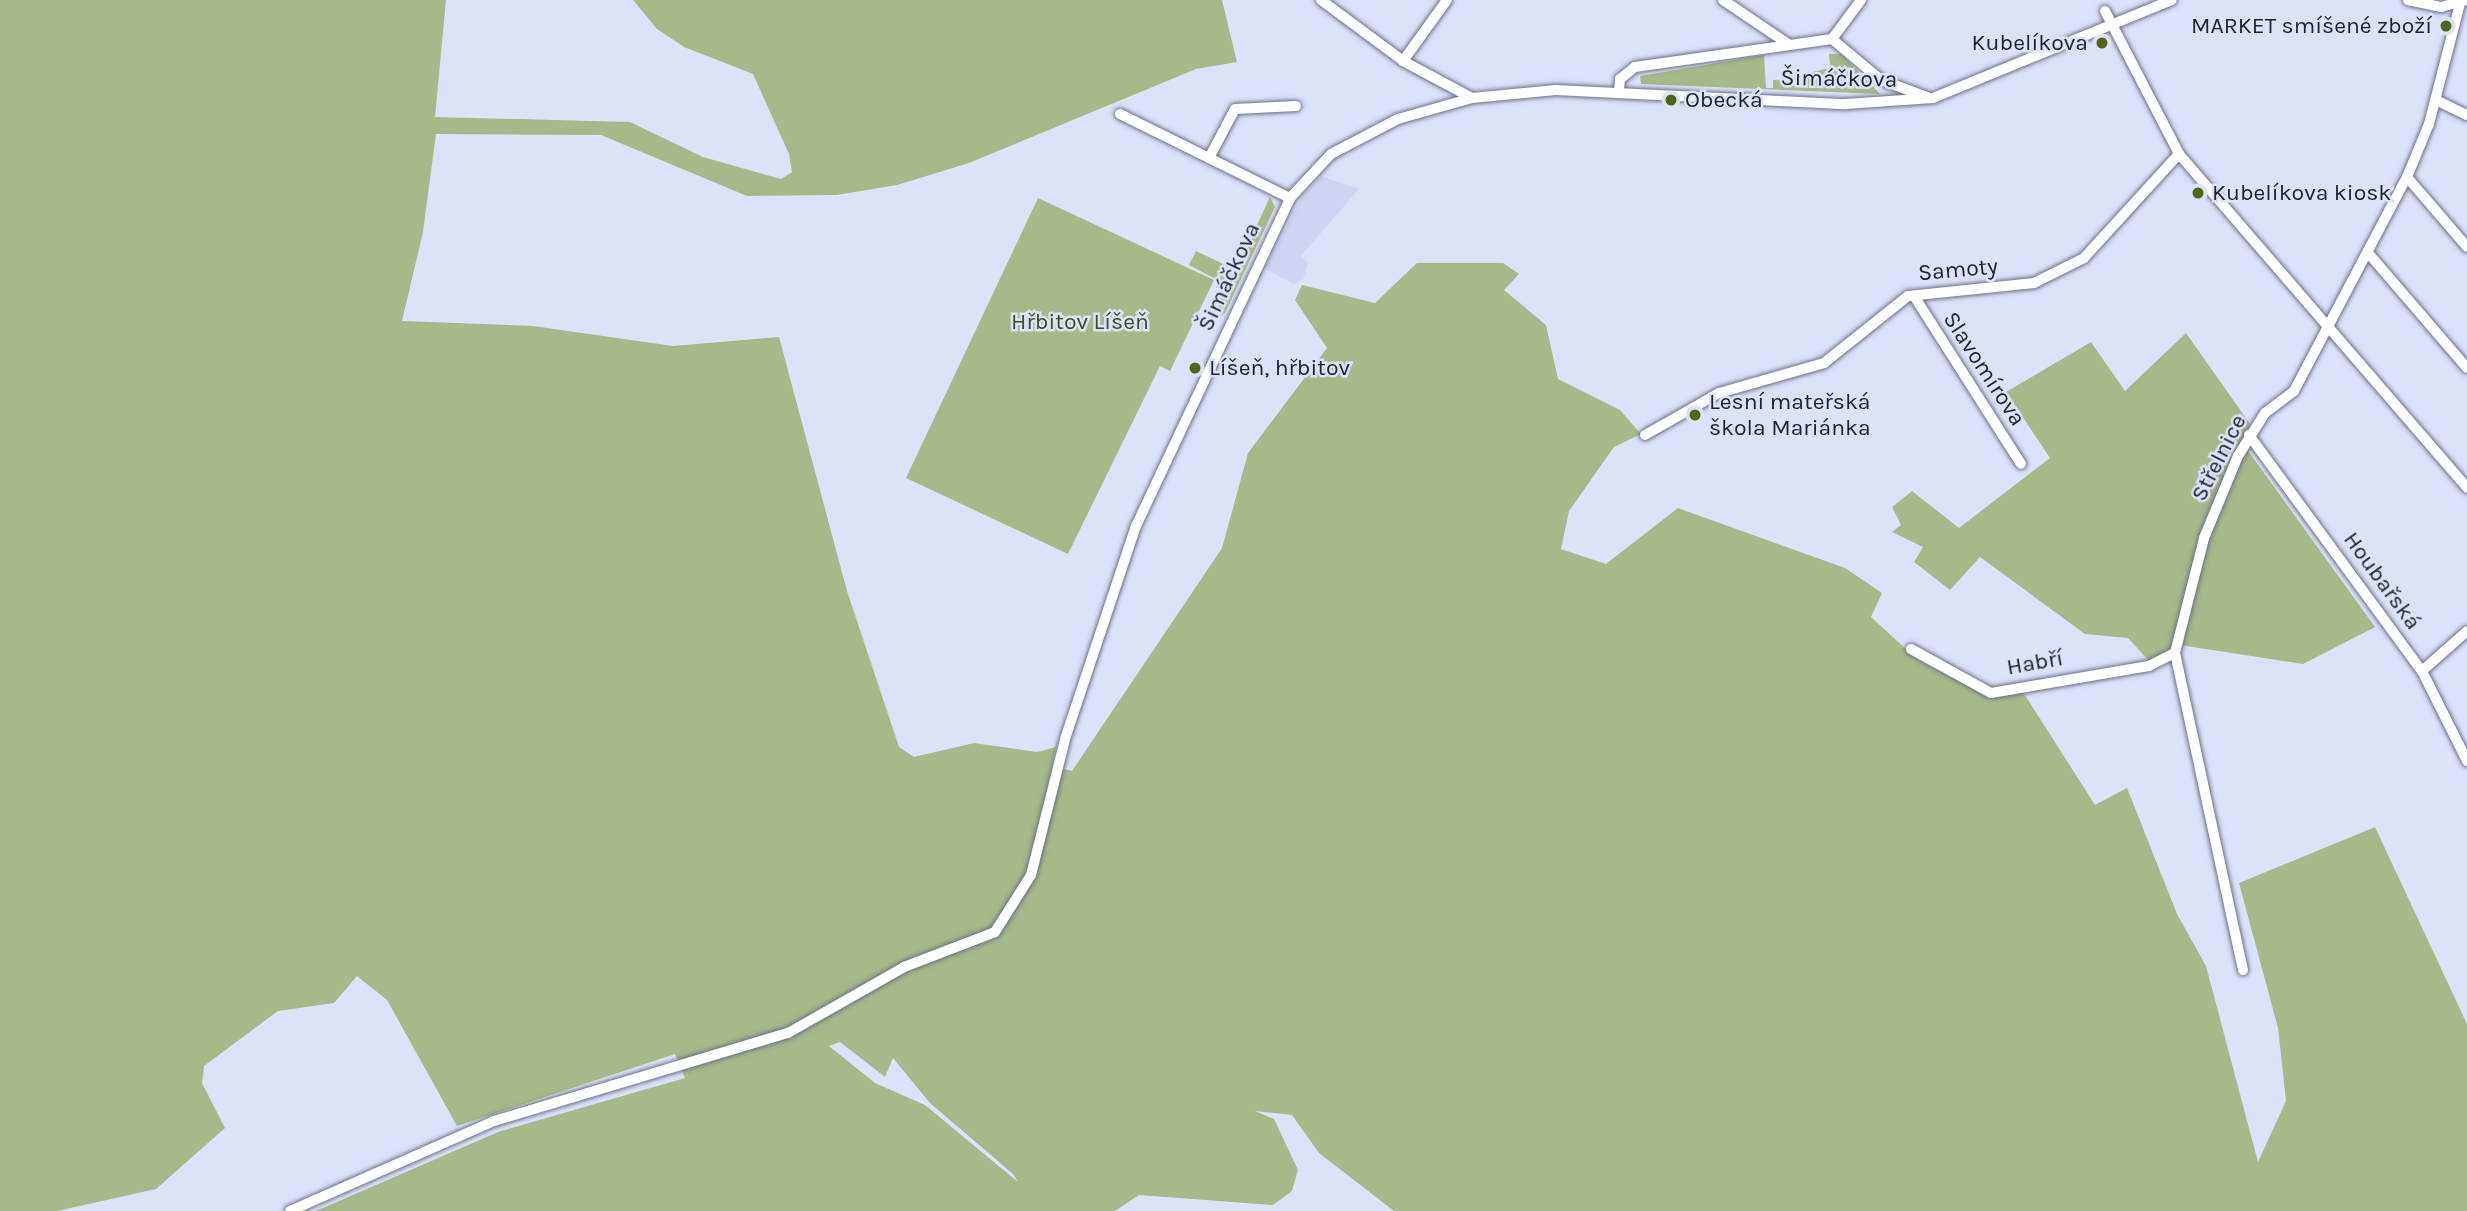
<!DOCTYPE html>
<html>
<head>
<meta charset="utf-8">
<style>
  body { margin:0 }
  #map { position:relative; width:2467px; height:1211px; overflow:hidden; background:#dde2fb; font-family:Karla,sans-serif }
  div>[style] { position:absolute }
  .built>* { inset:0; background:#cfd4f4 }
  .green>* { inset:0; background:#a6b989 }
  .roads { filter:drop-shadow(0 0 2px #6d7086) drop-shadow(0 0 2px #6d7086) }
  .minor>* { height:10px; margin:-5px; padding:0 5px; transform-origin:5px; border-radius:5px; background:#fff }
  .dots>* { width:19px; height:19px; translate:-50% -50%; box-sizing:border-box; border:4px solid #dde2fb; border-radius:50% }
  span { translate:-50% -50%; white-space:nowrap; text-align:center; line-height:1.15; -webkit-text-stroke:5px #dde2fb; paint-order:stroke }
  .poi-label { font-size:23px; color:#21232c }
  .right { translate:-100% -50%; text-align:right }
  .left { translate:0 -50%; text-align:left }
  .street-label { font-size:23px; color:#21232c }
  .park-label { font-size:23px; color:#3b4d18 }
</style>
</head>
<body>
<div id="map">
  <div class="built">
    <div style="clip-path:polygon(1321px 176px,1359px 189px,1301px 256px,1308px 263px,1303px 280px,1294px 284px,1265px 269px,1300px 200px)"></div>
  </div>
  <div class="green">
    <div style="clip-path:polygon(evenodd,0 0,446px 0,435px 117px,630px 122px,703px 157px,781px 179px,792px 172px,789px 154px,753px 74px,684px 47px,657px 29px,633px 0,1222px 0,1237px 62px,1196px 69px,969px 163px,897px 185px,837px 195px,747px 196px,601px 135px,436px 134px,423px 232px,402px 321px,533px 326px,673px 346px,779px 337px,847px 591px,899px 747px,914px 757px,974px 743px,1037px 752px,1056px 747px,1052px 766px,1072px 771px,1222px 548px,1248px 453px,1327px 348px,1295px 300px,1302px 285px,1375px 303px,1417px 263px,1503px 263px,1519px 274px,1504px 290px,1546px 325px,1558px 379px,1620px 410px,1641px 434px,1614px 447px,1569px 511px,1561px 549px,1606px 564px,1678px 508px,1845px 568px,1882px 593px,1871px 617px,1918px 660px,1991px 698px,2023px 692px,2095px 805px,2127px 788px,2177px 914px,2206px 966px,2258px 1162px,2286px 1101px,2278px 1028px,2239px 883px,2375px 827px,2467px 1024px,2467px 1211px,1394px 1211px,1319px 1153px,1292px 1115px,1255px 1111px,1274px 1119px,1298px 1170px,1292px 1191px,1273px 1205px,1139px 1195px,1115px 1211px,316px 1211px,498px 1132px,685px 1078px,675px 1054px,457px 1126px,387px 1000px,357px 976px,334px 1003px,278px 1011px,204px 1066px,202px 1083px,225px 1128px,156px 1189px,57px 1211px,0 1211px,0 0,840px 1042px,885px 1077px,893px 1058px,930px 1103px,1013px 1174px,1018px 1182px,925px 1105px,875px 1083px,829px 1046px,840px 1042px)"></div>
    <div style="clip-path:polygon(1829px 54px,1841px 54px,1880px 94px,1641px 84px,1640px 76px,1764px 55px,1766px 88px,1773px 88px,1773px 80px,1793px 79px,1793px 73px,1808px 81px,1808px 73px,1830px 68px)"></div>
    <div style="clip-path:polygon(1270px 197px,1275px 207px,1225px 313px,1216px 320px,1223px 283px,1189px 265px,1196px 251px,1236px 270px)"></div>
    <div style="clip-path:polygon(1038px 198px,1214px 280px,1170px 371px,1160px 366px,1068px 554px,906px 478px)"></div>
    <div style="clip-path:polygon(2186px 333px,2250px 424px,2241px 441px,2375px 627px,2303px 664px,2180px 645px,2149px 661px,2128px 638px,2085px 634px,1980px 557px,1950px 590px,1914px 562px,1923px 547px,1892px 532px,1901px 525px,1892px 507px,1912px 491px,1959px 528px,2050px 458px,2006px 392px,2091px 342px,2125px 391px)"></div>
  </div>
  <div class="roads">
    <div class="minor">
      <div style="left:1321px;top:0;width:102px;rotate:36.6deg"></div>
      <div style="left:1403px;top:61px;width:78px;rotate:28.2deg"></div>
      <div style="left:1723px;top:0;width:78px;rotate:34.1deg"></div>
      <div style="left:2408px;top:0;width:34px;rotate:12deg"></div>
      <div style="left:2441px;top:7px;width:24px;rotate:-15deg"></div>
      <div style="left:2105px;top:11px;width:161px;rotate:62.6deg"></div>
      <div style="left:2179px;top:154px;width:441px;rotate:49.2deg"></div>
      <div style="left:1832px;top:39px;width:49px;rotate:-53.4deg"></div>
      <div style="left:1403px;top:61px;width:75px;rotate:-54.2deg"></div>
      <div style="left:1619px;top:92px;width:13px;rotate:-86deg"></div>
      <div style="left:1620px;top:79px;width:19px;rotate:-39deg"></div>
      <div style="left:1635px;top:67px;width:199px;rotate:-8.1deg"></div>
      <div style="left:1832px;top:39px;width:64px;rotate:39.9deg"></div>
      <div style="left:1881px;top:80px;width:49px;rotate:20.3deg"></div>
      <div style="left:2436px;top:100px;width:34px;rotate:26deg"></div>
      <div style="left:1120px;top:114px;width:190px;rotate:26.3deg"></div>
      <div style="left:1209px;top:158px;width:55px;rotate:-62deg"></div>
      <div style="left:1235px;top:109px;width:61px;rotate:-2.8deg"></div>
      <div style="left:2407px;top:177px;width:92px;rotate:49.4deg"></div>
      <div style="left:2369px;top:254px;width:150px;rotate:49.3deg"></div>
      <div style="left:1914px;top:296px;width:199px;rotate:57.5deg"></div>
      <div style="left:1645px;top:435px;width:85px;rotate:-29.6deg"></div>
      <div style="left:1719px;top:393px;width:109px;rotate:-15.9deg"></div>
      <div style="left:1824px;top:363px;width:107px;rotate:-38.6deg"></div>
      <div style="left:1908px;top:296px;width:127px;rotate:-5.9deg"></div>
      <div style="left:2034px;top:283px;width:56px;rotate:-26.6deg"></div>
      <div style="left:2084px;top:258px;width:141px;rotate:-47.6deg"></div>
      <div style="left:2249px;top:435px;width:293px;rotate:53.8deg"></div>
      <div style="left:2422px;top:671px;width:101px;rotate:63.4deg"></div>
      <div style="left:1911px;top:649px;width:91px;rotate:28.8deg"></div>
      <div style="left:1991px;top:693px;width:160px;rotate:-9.7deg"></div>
      <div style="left:2149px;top:666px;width:29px;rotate:-27deg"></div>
      <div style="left:2422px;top:671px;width:60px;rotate:-41.6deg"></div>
      <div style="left:2243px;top:970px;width:324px;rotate:-102.1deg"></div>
      <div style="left:2175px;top:653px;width:119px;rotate:-75.8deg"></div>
      <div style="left:2204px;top:538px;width:89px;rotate:-67.5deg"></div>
      <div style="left:2238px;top:456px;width:51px;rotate:-57.9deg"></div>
      <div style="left:2265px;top:413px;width:36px;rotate:-37deg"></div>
      <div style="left:2294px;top:391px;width:242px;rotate:-62.2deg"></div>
      <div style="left:2407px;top:177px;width:57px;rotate:-67.5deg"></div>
      <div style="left:2429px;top:124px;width:125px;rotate:-75.6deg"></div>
      <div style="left:290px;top:1211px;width:223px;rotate:-23.8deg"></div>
      <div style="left:494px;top:1121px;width:307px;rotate:-16.7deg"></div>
      <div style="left:788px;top:1033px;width:133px;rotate:-29.6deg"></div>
      <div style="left:904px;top:967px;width:97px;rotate:-21deg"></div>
      <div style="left:995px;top:932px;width:67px;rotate:-57.7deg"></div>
      <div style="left:1031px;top:875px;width:143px;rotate:-75.9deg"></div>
      <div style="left:1066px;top:736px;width:221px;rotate:-71.6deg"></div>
      <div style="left:1136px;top:526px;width:362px;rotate:-64.8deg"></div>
      <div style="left:1290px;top:198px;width:60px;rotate:-47deg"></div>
      <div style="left:1331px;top:154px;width:76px;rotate:-27.6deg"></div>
      <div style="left:1398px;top:119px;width:77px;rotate:-15.8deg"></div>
      <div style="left:1472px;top:98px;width:84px;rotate:-5.4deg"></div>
      <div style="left:1556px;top:90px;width:290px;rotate:2.8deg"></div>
      <div style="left:1846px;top:104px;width:87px;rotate:-3.9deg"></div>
      <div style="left:1933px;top:98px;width:258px;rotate:-22.3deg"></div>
    </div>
  </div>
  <div class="dots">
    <div style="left:2446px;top:26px;background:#4f6717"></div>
    <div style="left:2102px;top:43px;background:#4f6717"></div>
    <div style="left:1671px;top:100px;background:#4f6717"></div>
    <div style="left:2198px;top:193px;background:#4f6717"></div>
    <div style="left:1195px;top:368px;background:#4f6717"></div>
    <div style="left:1695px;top:415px;background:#4f6717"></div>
  </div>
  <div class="poi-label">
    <span class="right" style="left:2432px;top:26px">MARKET smíšené zboží</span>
    <span class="right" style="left:2088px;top:43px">Kubelíkova</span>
    <span class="left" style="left:1685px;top:100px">Obecká</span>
    <span class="left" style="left:2212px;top:193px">Kubelíkova kiosk</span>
    <span class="left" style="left:1209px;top:368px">Líšeň, hřbitov</span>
    <span class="left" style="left:1709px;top:415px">Lesní mateřská<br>škola Mariánka</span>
  </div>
  <div class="street-label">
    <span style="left:1839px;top:79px;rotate:1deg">Šimáčkova</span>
    <span style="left:1958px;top:270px;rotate:-5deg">Samoty</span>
    <span style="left:1229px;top:277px;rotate:-65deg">Šimáčkova</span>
    <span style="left:1984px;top:369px;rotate:57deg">Slavomírova</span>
    <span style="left:2219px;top:458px;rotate:-63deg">Střelnice</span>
    <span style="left:2382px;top:581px;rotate:54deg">Houbařská</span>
    <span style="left:2035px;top:663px;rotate:-10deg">Habří</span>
  </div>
  <div class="park-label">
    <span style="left:1080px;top:322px">Hřbitov Líšeň</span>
  </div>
</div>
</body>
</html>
